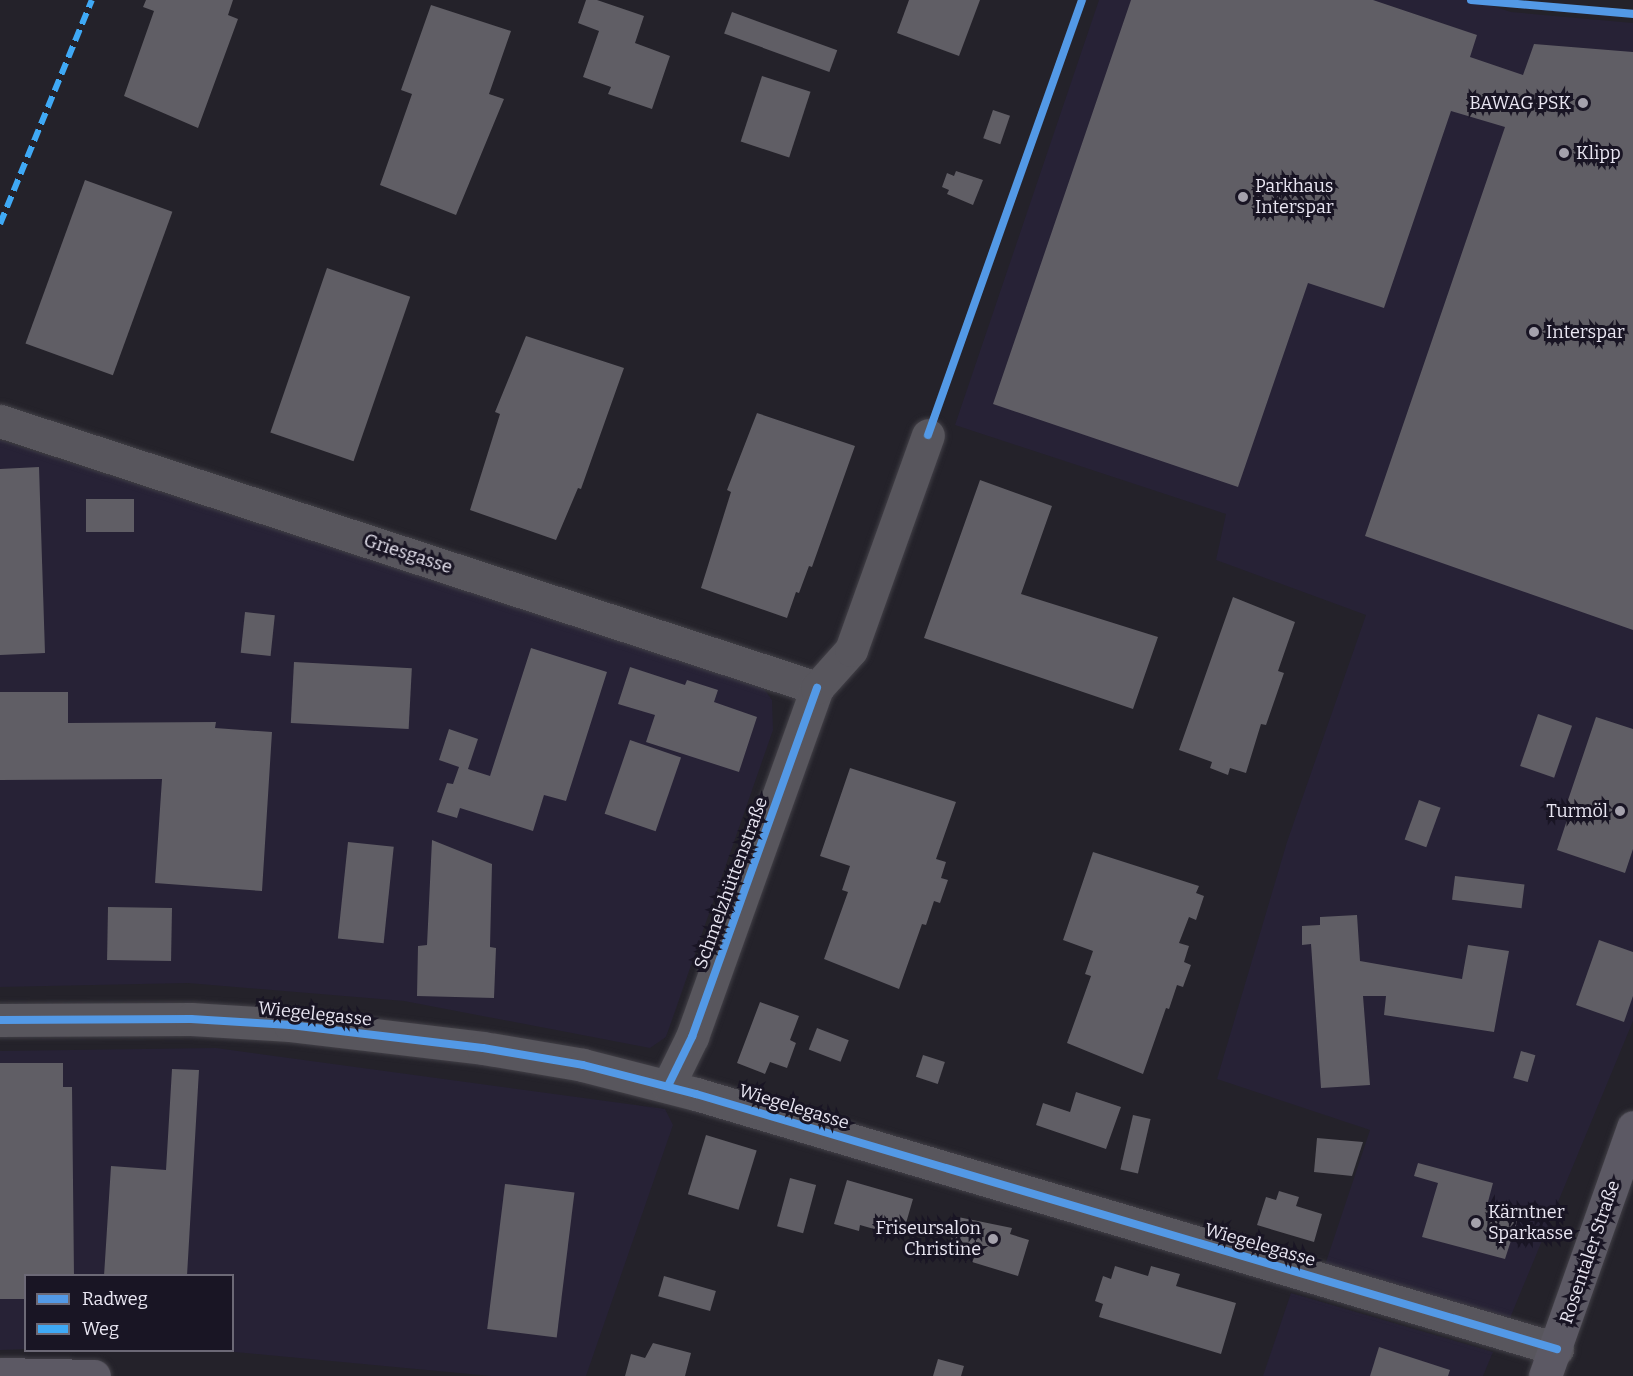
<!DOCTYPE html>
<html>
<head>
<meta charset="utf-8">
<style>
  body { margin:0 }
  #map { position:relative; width:1633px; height:1376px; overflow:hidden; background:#24222a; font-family:Bitter,serif }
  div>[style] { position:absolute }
  .built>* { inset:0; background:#272236 }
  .building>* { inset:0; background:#605e65; transform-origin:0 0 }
  .roads { filter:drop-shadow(0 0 2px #424047) drop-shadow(0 0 2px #424047) }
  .street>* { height:33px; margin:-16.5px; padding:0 16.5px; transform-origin:16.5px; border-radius:16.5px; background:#58565d }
  .primary>* { height:33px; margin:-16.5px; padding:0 16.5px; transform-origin:16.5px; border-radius:16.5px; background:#5c5964 }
  .quiet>* { height:6px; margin-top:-3px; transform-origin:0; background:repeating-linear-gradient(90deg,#3fa9f5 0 12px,transparent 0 18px) }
  .cycleway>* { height:8px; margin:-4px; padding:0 4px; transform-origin:4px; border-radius:4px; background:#5399e6 }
  .dots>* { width:16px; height:16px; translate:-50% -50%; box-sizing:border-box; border:3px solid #191524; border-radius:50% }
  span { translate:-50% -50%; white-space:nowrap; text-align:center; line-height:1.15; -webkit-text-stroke:6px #191524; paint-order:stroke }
  .poi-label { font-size:18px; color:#e9e6f2 }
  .right { translate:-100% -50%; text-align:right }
  .left { translate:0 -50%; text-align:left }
  .street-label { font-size:18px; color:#e9e6f2 }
  .legend { position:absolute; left:24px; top:1274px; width:210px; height:78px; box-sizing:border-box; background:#191524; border:2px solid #6c6976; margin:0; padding:8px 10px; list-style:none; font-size:18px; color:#e9e6f2 }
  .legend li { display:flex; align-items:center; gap:12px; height:30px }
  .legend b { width:30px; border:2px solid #6c6976 }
</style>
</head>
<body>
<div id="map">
  <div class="built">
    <div style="clip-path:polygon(1099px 0,1474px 0,1511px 12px,1633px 23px,1633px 1021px,1510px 1318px,1325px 1265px,1370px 1130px,1217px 1079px,1287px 842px,1366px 615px,1216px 560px,1226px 514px,955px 425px)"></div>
    <div style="clip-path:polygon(0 440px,762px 686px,772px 700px,773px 730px,666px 1037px,650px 1048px,404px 1001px,188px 983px,0 987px)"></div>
    <div style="clip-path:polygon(216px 1048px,665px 1109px,673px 1125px,586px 1376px,491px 1376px,225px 1351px,232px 1350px,232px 1276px,26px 1276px,25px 1349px,0 1350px,0 1051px)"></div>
    <div style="clip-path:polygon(1291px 1293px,1493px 1352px,1483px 1376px,1263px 1376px)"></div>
  </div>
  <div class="building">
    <div style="clip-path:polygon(146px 0,233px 0,228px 15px,238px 19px,198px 128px,124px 96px,154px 11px,143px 7px)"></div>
    <div style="clip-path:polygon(586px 0,597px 0,644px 16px,635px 43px,670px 56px,652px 109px,608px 94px,611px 87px,583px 77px,599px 31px,578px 23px)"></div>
    <div style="clip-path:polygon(909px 0,980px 0,959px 56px,897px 33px)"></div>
    <div style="clip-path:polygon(1131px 0,1373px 0,1477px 35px,1470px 57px,1523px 75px,1534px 44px,1633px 52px,1633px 630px,1365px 536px,1505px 127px,1451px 111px,1384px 308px,1308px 283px,1238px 487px,993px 404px)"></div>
    <div style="clip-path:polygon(431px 5px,511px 31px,489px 94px,504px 99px,456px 215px,380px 185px,412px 94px,401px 90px)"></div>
    <div style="left:732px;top:12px;width:112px;height:23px;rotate:20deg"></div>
    <div style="left:762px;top:76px;width:51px;height:69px;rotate:18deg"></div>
    <div style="left:993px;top:110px;width:18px;height:30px;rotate:19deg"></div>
    <div style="clip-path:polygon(956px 171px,983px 180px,973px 205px,947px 194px,949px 190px,942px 187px,947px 173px,954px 176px)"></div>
    <div style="left:85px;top:180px;width:93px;height:174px;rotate:20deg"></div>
    <div style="left:327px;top:268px;width:88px;height:174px;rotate:19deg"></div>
    <div style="clip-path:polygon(526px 336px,624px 368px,581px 489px,578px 488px,556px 540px,470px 510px,500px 414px,495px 412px)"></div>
    <div style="clip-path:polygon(757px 413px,855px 446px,812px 567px,809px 566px,799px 593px,796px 592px,787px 618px,701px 588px,731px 492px,727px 490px)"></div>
    <div style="clip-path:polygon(39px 467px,45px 653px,0 655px,0 469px)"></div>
    <div style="clip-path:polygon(980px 480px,1052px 506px,1021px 594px,1158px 637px,1133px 709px,924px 638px)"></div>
    <div style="left:86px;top:499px;width:48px;height:33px"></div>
    <div style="clip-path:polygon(1233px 597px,1295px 622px,1278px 671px,1284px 673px,1266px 725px,1261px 724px,1246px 773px,1230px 768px,1228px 775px,1210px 768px,1212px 762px,1179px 750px)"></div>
    <div style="left:245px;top:612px;width:30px;height:41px;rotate:6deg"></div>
    <div style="clip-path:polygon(531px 648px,607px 672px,566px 801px,544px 795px,533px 831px,460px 808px,457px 818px,437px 812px,447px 783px,453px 784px,459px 767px,439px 760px,449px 729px,478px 739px,468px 769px,490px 776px)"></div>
    <div style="left:294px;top:662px;width:118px;height:61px;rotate:3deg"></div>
    <div style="clip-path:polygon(630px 667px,685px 685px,687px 680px,718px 690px,714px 702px,757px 717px,739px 772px,646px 742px,655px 715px,618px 704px)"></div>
    <div style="clip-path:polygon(0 692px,68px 692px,68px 723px,216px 722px,215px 728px,272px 732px,262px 891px,155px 883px,162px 779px,0 780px)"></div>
    <div style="left:1538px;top:714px;width:36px;height:55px;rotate:19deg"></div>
    <div style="clip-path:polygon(1596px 717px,1633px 729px,1633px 849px,1625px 873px,1557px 850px,1570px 811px,1565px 809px)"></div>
    <div style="left:630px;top:740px;width:54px;height:78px;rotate:19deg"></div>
    <div style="clip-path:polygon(850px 768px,956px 802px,936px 859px,946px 862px,941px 878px,948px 880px,940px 903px,934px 901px,926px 925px,922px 924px,899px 989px,824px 959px,848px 892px,842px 890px,850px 866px,820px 856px)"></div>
    <div style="left:1419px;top:800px;width:23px;height:42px;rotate:20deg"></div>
    <div style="clip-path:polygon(432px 840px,492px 864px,490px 947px,496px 948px,494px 998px,417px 996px,418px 946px,427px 945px)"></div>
    <div style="left:348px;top:842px;width:46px;height:97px;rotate:6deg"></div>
    <div style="clip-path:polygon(1093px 852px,1199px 886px,1196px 893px,1204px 896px,1196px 920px,1189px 917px,1179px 943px,1189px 946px,1184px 962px,1191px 965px,1183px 987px,1177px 985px,1169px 1009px,1166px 1008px,1143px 1074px,1067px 1043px,1091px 976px,1085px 974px,1093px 951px,1063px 940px)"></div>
    <div style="left:1455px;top:876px;width:70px;height:24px;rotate:7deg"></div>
    <div style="left:108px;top:907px;width:64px;height:53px;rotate:1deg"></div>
    <div style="clip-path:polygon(1357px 915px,1360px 961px,1462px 979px,1468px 945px,1509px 951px,1494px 1032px,1384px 1015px,1386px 996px,1363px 996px,1370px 1085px,1321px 1088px,1311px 944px,1302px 945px,1302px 926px,1320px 925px,1320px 917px)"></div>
    <div style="clip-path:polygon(1599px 940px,1633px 952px,1633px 996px,1624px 1022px,1576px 1005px)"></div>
    <div style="clip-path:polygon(760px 1002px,799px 1016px,790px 1040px,796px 1043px,787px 1068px,770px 1062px,765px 1074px,737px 1063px)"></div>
    <div style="left:817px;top:1028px;width:34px;height:23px;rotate:21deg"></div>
    <div style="left:1521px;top:1051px;width:15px;height:28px;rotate:16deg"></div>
    <div style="left:923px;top:1055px;width:23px;height:23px;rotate:18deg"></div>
    <div style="clip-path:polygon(0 1063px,63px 1063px,63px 1087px,72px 1087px,74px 1276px,26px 1276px,26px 1299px,0 1299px)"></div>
    <div style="clip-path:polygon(172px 1069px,199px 1070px,187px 1276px,104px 1276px,111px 1166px,166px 1170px)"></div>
    <div style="clip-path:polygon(1076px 1092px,1121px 1107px,1106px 1149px,1036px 1125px,1043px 1103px,1070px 1112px)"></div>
    <div style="left:1133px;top:1115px;width:18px;height:56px;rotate:13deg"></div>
    <div style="left:706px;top:1135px;width:53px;height:62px;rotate:17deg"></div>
    <div style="clip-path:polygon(1317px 1138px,1363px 1142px,1352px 1176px,1314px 1172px)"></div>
    <div style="clip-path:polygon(1418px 1163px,1493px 1183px,1488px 1202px,1521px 1210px,1505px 1259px,1422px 1237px,1438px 1183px,1414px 1176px)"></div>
    <div style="left:790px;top:1178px;width:27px;height:50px;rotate:15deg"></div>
    <div style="clip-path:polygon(847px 1180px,913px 1199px,902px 1237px,860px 1225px,859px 1231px,834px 1224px)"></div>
    <div style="left:505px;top:1184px;width:70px;height:146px;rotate:7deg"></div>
    <div style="clip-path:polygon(1279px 1191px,1299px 1197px,1296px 1206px,1322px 1214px,1314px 1242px,1257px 1225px,1266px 1197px,1276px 1200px)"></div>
    <div style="clip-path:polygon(958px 1217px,1012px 1228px,1010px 1234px,1029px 1240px,1018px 1276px,972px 1262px,974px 1258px,948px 1250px)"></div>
    <div style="clip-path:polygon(1115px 1266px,1148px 1276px,1151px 1266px,1180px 1274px,1176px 1286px,1236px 1303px,1221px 1354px,1099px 1317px,1103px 1304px,1095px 1301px,1103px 1276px,1111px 1279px)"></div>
    <div style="left:664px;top:1276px;width:54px;height:21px;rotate:16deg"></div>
    <div style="clip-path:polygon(653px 1343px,691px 1353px,685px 1376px,625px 1376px,631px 1354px,645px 1358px)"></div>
    <div style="clip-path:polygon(1379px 1347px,1450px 1370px,1448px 1376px,1370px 1376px)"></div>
    <div style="clip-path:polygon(938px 1359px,964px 1366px,961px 1376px,933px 1376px)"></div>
  </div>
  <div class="roads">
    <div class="street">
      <div style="left:0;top:421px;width:860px;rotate:18.1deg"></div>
      <div style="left:0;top:1020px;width:191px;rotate:-0.3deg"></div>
      <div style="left:191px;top:1019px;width:99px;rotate:3.5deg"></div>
      <div style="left:290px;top:1025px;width:194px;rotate:6.8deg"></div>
      <div style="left:483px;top:1048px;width:101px;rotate:9.6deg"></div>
      <div style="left:583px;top:1065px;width:117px;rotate:14.4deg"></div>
      <div style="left:696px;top:1094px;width:898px;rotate:16.5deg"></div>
      <div style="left:668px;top:1086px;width:55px;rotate:-63.9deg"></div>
      <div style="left:692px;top:1037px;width:371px;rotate:-70.3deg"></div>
      <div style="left:817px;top:688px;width:51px;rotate:-48.2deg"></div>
      <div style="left:851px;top:650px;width:228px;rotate:-70.3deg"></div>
    </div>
    <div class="primary">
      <div style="left:0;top:1374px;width:94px;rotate:1.2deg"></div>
      <div style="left:1545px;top:1376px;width:264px;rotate:-70.5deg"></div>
    </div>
  </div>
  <div class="quiet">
    <div style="left:0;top:224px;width:242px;rotate:-67.7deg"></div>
  </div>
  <div class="cycleway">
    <div style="left:1471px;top:0;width:163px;rotate:4.9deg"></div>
    <div style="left:928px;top:435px;width:461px;rotate:-70.5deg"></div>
    <div style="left:0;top:1020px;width:191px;rotate:-0.3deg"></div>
    <div style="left:191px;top:1019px;width:99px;rotate:3.5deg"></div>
    <div style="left:290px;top:1025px;width:194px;rotate:6.8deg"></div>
    <div style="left:483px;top:1048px;width:101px;rotate:9.6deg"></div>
    <div style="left:583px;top:1065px;width:117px;rotate:14.4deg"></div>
    <div style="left:696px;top:1094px;width:898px;rotate:16.5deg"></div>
    <div style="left:668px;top:1086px;width:55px;rotate:-63.9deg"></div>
    <div style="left:692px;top:1037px;width:371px;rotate:-70.3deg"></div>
  </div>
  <div class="dots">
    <div style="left:1583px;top:103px;background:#a4a1ac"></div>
    <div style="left:1564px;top:153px;background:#a4a1ac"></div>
    <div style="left:1243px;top:197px;background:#a4a1ac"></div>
    <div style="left:1534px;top:332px;background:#a4a1ac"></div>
    <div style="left:1620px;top:811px;background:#a4a1ac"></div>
    <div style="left:1476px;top:1223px;background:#a4a1ac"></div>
    <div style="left:993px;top:1239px;background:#a4a1ac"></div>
  </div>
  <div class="poi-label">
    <span class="right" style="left:1571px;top:103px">BAWAG PSK</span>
    <span class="left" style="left:1576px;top:153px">Klipp</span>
    <span class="left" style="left:1255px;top:197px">Parkhaus<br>Interspar</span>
    <span class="left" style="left:1546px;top:332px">Interspar</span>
    <span class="right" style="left:1608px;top:811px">Turmöl</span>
    <span class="left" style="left:1488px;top:1223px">Kärntner<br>Sparkasse</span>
    <span class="right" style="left:981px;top:1239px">Friseursalon<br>Christine</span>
  </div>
  <div class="street-label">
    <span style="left:408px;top:554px;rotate:18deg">Griesgasse</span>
    <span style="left:731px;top:883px;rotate:-70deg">Schmelzhüttenstraße</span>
    <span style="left:315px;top:1014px;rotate:6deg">Wiegelegasse</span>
    <span style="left:794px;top:1107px;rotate:17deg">Wiegelegasse</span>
    <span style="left:1260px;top:1245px;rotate:16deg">Wiegelegasse</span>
    <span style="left:1590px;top:1252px;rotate:-71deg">Rosentaler Straße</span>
  </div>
  <ul class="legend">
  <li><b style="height:8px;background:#5399e6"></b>Radweg</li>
  <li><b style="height:8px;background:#3fa9f5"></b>Weg</li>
  </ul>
</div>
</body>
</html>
